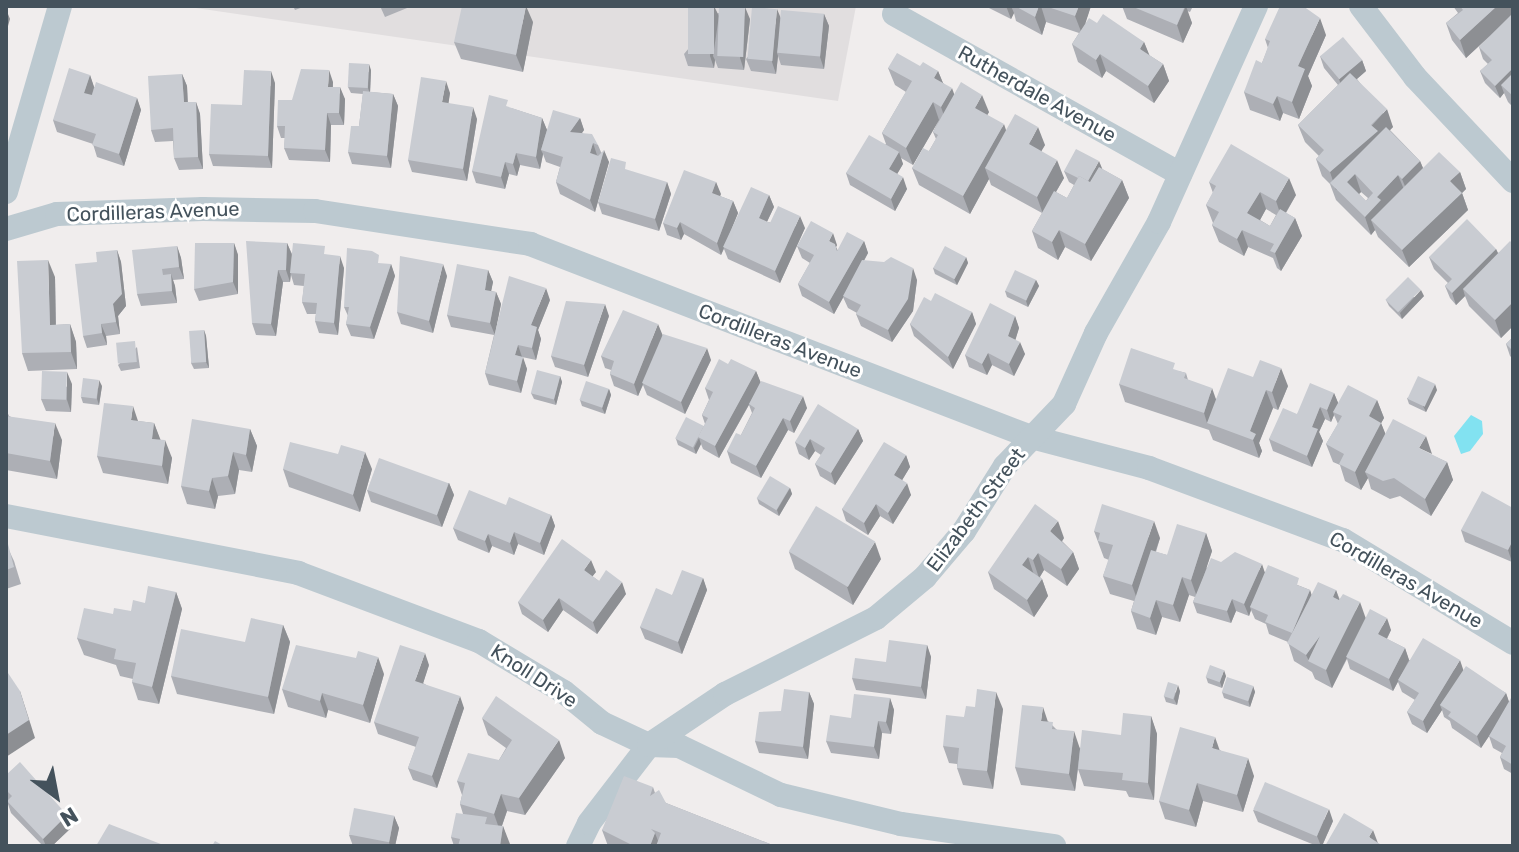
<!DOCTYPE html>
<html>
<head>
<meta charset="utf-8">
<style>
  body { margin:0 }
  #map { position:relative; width:1519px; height:852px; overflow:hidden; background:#f0eded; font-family:Rubik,sans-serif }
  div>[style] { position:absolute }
  .education>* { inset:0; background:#e1dedf }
  .water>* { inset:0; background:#82e2f1 }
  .minor>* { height:24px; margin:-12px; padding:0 12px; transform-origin:12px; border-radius:12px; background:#bcc9d0 }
  .wall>* { inset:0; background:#adafb5 }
  .shaded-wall>* { inset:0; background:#8d8f93 }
  .building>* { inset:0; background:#c9ccd2; transform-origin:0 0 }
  span { translate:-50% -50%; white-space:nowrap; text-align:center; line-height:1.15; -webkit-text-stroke:6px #fff; paint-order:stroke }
  .street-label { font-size:20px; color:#44525c }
  .frame { position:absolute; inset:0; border:8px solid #44525c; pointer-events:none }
  .north { position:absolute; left:16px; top:756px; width:80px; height:80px; -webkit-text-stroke:6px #fff; paint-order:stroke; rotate:148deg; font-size:22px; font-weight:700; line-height:32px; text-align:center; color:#44525c }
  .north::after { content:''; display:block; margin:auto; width:28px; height:36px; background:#44525c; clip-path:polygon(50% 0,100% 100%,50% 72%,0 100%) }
</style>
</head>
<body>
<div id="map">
  <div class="education">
    <div style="clip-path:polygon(182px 6px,856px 6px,838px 101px)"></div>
  </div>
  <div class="water">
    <div style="clip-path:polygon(1471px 415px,1482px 421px,1483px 434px,1470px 451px,1461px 454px,1454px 436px)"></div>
  </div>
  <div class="minor">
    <div style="left:1361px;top:6px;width:89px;rotate:52.7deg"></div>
    <div style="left:1415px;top:77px;width:143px;rotate:46.7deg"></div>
    <div style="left:894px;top:14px;width:328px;rotate:29.2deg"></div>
    <div style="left:6px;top:192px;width:194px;rotate:-73.8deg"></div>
    <div style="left:6px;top:229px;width:53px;rotate:-16.4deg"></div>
    <div style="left:57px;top:214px;width:146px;rotate:-2deg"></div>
    <div style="left:203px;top:209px;width:112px;rotate:1deg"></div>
    <div style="left:315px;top:211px;width:218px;rotate:8.7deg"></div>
    <div style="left:530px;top:244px;width:537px;rotate:21.07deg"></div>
    <div style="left:1031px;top:437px;width:122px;rotate:14.7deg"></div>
    <div style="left:1149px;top:468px;width:207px;rotate:20.4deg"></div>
    <div style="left:1343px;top:540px;width:199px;rotate:31.2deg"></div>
    <div style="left:6px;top:516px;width:298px;rotate:11deg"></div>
    <div style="left:298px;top:573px;width:193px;rotate:20.6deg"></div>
    <div style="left:479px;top:641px;width:99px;rotate:31deg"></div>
    <div style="left:564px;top:692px;width:49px;rotate:39.2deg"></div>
    <div style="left:602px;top:723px;width:52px;rotate:25.1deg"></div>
    <div style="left:649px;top:745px;width:30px;rotate:2deg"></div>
    <div style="left:679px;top:746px;width:113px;rotate:25.7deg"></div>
    <div style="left:781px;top:795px;width:123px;rotate:13.6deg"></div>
    <div style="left:901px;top:824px;width:155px;rotate:8.2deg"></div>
    <div style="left:578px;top:846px;width:25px;rotate:-64deg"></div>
    <div style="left:589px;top:823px;width:98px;rotate:-52.4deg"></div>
    <div style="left:649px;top:745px;width:92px;rotate:-33.9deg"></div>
    <div style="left:725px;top:694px;width:169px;rotate:-26.7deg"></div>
    <div style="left:876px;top:618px;width:64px;rotate:-39.9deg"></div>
    <div style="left:925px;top:577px;width:60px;rotate:-49.7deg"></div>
    <div style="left:964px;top:531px;width:77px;rotate:-57.8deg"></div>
    <div style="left:1005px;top:466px;width:86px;rotate:-46.4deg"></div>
    <div style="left:1064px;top:404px;width:78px;rotate:-65.7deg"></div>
    <div style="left:1096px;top:333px;width:128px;rotate:-60.4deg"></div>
    <div style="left:1159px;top:222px;width:237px;rotate:-65.8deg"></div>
  </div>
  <div class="wall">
    <div style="clip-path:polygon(293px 6px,306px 6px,295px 10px)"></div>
    <div style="clip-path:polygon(380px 6px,412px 6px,385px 17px)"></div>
    <div style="clip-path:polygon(985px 6px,1091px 6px,1085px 23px,1097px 23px,1144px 42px,1149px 55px,1163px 64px,1169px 81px,1154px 103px,1106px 71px,1102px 78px,1078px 62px,1072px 44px,1079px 33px,1046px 22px,1042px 35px,1016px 21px,1014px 13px,1011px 19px)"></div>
    <div style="clip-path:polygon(1122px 6px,1193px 6px,1190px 12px,1187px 11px,1192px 23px,1183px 43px,1127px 19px)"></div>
    <div style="clip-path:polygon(1453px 6px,1513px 6px,1513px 107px,1508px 102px,1504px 93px,1500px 98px,1485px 83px,1480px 71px,1488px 64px,1483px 59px,1479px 47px,1490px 36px,1466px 58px,1452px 40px,1446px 23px,1458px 13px)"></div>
    <div style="clip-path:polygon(718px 13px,750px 19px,744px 70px,718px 68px,715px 60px,714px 68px,688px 66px,684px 54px)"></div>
    <div style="clip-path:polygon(824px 14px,829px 26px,824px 69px,781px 65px,778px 56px,776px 74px,751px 71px,746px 59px,781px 18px)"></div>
    <div style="clip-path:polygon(533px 22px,523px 72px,461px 59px,454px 42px)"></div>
    <div style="clip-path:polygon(1326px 35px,1308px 76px,1312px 86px,1299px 119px,1283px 113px,1280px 121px,1250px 110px,1244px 92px,1262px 63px,1268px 48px,1265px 39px)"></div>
    <div style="clip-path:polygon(evenodd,1320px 56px,1362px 60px,1366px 71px,1357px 79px,1393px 127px,1390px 130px,1420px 161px,1423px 168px,1460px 172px,1466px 189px,1462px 193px,1468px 210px,1409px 267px,1378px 237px,1375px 230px,1371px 235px,1336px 200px,1330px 184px,1322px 176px,1316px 159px,1319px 156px,1305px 142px,1298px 125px,1338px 85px,1324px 68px,1320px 56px,1361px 192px,1368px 198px,1366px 201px,1359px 194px,1361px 192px)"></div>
    <div style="clip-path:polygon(920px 66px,938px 71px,943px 83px,954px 94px,989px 112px,987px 115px,1006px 131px,1045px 145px,1041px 151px,1064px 178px,1056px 192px,1067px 198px,1074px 185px,1069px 182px,1064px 171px,1102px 169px,1122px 180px,1129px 198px,1091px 261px,1065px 247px,1058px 260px,1038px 248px,1032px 231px,1042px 213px,991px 185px,989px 179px,970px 214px,919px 185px,912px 168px,929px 151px,936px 139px,933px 132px,939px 120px,913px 165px,901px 158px,903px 164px,897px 174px,907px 189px,895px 211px,850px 185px,846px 173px,886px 144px,882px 133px,906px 92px,895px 85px,888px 68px)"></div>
    <div style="clip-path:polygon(371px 70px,370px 92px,393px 94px,398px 106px,391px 168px,352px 164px,348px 152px,359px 126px,363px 94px,351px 93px,348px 87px)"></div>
    <div style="clip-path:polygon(182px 74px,187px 86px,188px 102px,196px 102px,200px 114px,203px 169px,179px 170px,174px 158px,173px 141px,155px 142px,151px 130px)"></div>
    <div style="clip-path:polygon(90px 75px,94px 87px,137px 98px,141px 110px,124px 166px,97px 157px,93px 144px,57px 132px,53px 120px)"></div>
    <div style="clip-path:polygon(333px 82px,333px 87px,345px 99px,344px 125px,331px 125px,330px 162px,289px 160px,284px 148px,285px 138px,281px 138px,277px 126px,292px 100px)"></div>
    <div style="clip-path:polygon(275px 83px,272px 168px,213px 166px,209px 154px,242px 105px)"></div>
    <div style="clip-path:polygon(450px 93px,448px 103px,477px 119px,467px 181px,412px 172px,408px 160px)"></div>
    <div style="clip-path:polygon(511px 108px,542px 118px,547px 130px,580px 118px,584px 130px,582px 133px,598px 145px,601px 152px,609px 162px,595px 212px,560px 194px,556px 182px,560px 167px,546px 162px,543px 154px,540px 169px,520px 165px,517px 176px,509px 174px,505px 189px,476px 183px,472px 171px)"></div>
    <div style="clip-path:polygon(667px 182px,671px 194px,659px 231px,602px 214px,598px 202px)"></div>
    <div style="clip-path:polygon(716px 182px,720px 196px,733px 201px,738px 213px,732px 228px,769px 195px,774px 207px,767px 222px,805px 228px,780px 283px,728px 259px,724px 249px,721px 255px,684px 234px,681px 240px,667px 235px,663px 223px)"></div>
    <div style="clip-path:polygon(evenodd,1209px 182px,1296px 195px,1286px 213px,1295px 218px,1302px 236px,1281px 271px,1277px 268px,1273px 258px,1248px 247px,1244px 256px,1219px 242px,1212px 225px,1213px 223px,1206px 205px,1213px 193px,1209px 182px,1266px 209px,1276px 215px,1270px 226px,1260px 220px,1266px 209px)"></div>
    <div style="clip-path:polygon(864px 241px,868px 253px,864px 261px,917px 280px,913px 311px,892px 342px,861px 326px,856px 314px,857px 313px,848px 308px,843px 297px,834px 314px,802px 296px,798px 284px,810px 263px,802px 258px,797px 246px,837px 245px,836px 247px,837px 250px)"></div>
    <div style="clip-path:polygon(234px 243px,238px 255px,238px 294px,199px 301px,194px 289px)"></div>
    <div style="clip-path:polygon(287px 243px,292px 254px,328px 255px,344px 268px,338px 335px,319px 333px,315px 321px,316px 314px,307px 314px,302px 302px,304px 286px,294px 285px,291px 275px,290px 282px,283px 282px,276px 336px,256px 335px,252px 323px)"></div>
    <div style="clip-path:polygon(1513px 244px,1513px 326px,1501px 338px,1469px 306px,1465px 296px,1456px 305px,1450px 298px,1445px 286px,1448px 283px,1434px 269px,1429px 257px,1496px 249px,1498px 253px)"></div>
    <div style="clip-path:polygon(177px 246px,181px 258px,184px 279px,173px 280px,175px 286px,177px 303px,141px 306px,137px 294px)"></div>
    <div style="clip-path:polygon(117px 250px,121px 262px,126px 306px,118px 316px,120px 334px,106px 336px,107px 345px,87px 348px,83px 336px,97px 262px)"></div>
    <div style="clip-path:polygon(966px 257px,968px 263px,957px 285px,935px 274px,933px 268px)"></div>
    <div style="clip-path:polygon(382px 264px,391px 264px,395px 276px,374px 339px,351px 336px,346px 324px,348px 316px,344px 307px)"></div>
    <div style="clip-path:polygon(488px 270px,493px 282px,491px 291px,496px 292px,501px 304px,495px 331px,550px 300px,538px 330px,541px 339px,536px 360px,522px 357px,527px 369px,521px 393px,489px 385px,485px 373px,494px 335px,451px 327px,447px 315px)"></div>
    <div style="clip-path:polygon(447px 276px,433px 333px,401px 324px,397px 312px)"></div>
    <div style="clip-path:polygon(55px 277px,56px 325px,70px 324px,76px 342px,77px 369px,28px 371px,22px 353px)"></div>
    <div style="clip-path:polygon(1036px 280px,1039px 286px,1028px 307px,1007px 297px,1005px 291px)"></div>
    <div style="clip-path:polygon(1424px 296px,1402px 319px,1389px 306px,1386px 300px)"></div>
    <div style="clip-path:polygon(931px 301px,972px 312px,976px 324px,953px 369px,914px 336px,910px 324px)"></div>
    <div style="clip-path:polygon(609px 316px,588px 377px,555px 367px,551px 356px)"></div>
    <div style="clip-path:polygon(1015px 316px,1019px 328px,1015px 340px,1025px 354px,1014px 376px,992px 365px,987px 375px,969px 367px,965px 355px)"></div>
    <div style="clip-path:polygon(204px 330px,206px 336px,209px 368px,194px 369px,191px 363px)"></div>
    <div style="clip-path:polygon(662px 336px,711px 360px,685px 414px,647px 395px,643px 385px,638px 396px,614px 386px,610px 374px,611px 370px,605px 368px,601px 356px)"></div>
    <div style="clip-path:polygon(1513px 337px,1513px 359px,1510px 356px,1506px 344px)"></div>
    <div style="clip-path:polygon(137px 347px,140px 368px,121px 371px,118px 365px)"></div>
    <div style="clip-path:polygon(728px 364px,756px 371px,760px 382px,807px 408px,794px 433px,788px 430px,761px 478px,731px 463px,727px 451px,741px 435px,752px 413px,749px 405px,719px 458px,703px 449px,701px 444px,696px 454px,678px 445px,676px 439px,704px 426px,705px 424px,702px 415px,709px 400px,705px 388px)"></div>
    <div style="clip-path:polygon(1178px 371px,1186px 373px,1188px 380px,1216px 399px,1253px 377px,1288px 386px,1278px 410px,1273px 408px,1259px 443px,1262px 451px,1259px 458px,1213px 440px,1209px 430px,1125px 402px,1119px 384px)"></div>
    <div style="clip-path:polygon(560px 376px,562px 382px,556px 405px,534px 399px,531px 393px)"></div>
    <div style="clip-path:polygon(72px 384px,71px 412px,46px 411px,41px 399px)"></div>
    <div style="clip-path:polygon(102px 386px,99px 405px,83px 403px,81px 397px)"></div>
    <div style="clip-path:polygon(609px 389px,611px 395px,605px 414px,582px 406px,580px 400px)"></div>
    <div style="clip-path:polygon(1437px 390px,1426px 412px,1409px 404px,1407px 398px)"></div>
    <div style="clip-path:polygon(1334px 393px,1338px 403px,1377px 400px,1384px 418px,1381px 423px,1385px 434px,1447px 462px,1453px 480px,1431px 516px,1400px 496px,1390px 499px,1371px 489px,1368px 478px,1361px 490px,1345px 481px,1340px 465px,1333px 462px,1326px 444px,1338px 424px,1334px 415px,1331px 422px,1325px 419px,1319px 432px,1323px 441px,1312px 467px,1273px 451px,1269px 439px,1297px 414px)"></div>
    <div style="clip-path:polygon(6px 409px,9px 416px,62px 440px,57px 479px,6px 470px)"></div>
    <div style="clip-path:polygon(138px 421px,154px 423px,160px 440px,172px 458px,168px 484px,103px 473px,97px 456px)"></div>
    <div style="clip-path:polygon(250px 429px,257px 446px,252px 472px,239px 470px,235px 494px,218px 496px,215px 509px,187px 504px,181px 486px)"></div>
    <div style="clip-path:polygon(858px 429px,863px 441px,835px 485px,820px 476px,815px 464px,821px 455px,815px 451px,809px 460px,799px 454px,795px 442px)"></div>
    <div style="clip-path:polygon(906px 455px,910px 467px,902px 480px,911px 495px,893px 524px,880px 516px,868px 535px,846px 521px,842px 509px)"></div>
    <div style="clip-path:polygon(283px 469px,372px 469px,360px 512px,289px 487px)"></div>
    <div style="clip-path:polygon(449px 483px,454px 495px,442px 527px,371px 502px,367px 490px)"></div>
    <div style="clip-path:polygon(790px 488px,792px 494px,779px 516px,759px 504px,757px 498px)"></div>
    <div style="clip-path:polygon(506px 505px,551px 515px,555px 526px,544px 555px,518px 544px,514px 555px,492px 546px,489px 553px,458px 540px,453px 528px)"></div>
    <div style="clip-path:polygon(1513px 508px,1512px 562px,1465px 542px,1461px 530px)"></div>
    <div style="clip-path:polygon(1094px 531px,1160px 538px,1156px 552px,1167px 555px,1206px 533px,1212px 551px,1206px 568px,1221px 562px,1265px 572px,1310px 590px,1311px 595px,1336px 590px,1340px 600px,1366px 618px,1391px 630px,1387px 639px,1405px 648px,1409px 660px,1463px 671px,1506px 693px,1509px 702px,1513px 699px,1513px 774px,1504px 769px,1500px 757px,1502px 753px,1493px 748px,1489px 736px,1481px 748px,1452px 728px,1450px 721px,1444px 717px,1442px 710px,1427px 733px,1412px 724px,1407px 712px,1415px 700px,1402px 692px,1398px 682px,1393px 691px,1350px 669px,1347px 659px,1332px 688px,1315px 679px,1312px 672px,1294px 661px,1288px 642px,1269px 634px,1266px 624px,1255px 619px,1251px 610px,1249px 616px,1236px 611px,1231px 623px,1197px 613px,1193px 602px,1195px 597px,1189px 595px,1180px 622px,1162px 617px,1156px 635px,1137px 629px,1131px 611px,1134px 601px,1110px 594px,1103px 576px,1109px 560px,1104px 558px)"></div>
    <div style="clip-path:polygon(1064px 538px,1062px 541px,1073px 552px,1079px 569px,1067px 586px,1044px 570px,1040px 577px,1042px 579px,1048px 596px,1034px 617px,994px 589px,988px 572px)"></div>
    <div style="clip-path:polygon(6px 544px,14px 561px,21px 584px,6px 589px)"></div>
    <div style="clip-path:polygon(789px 552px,881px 559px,853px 605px,795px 569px)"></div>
    <div style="clip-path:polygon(596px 572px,592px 576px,599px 581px,626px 594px,597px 634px,563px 610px,548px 632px,522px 614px,518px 602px)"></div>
    <div style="clip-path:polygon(703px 578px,707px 590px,682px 654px,645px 639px,640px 627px,672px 595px)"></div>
    <div style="clip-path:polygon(176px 592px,182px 609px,159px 704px,138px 700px,132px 682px,133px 679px,120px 676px,116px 665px,84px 655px,77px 638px,113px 614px,131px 611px,145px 603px)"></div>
    <div style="clip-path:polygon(283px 625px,290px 642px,274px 714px,177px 694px,171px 676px)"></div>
    <div style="clip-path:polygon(927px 645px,931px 657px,926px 699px,856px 690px,852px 678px)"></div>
    <div style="clip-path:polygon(429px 665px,423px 683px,464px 708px,437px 788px,413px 780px,408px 768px,416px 747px,378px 734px,374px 722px)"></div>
    <div style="clip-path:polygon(384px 674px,370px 723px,328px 710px,326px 718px,288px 707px,282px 689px)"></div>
    <div style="clip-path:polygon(1226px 676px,1222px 688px,1208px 683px,1206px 677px)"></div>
    <div style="clip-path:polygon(1253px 686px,1255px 692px,1250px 707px,1224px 698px,1222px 692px)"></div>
    <div style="clip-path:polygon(1180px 691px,1177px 705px,1166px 702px,1164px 696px)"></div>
    <div style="clip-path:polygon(809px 692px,814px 704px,808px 759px,759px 753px,755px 741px)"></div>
    <div style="clip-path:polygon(890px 698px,894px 710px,891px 734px,882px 733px,879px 759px,831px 753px,826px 741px,851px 718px)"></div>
    <div style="clip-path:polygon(975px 707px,1003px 709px,993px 789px,963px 785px,957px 768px,957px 764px,949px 763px,943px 746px,964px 717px)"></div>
    <div style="clip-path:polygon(1151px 716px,1157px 734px,1154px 800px,1129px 797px,1126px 791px,1084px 786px,1078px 769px,1075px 791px,1021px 785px,1015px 767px,1048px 721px,1056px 729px,1080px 748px,1121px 735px)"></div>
    <div style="clip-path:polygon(482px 718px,565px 758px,525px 815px,507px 811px,502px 826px,503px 826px,509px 846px,454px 846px,451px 837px,463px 814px,460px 804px,462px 795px,457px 781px,499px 760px,506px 748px,488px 735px)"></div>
    <div style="clip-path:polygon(1220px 750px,1254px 776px,1243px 812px,1203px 801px,1196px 827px,1165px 819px,1159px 801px)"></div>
    <div style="clip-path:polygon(6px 775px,72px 827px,52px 846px,43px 846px,11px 813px,7px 801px,8px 800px,6px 797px)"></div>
    <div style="clip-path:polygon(653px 787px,655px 793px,666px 803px,775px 846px,608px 846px,602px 830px)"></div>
    <div style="clip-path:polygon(1253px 810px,1333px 821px,1322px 846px,1317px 846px,1258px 822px)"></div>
    <div style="clip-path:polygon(394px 816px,399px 828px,395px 846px,353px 846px,349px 835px)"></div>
  </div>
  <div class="shaded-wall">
    <div style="clip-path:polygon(526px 6px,533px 22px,523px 72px,516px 55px)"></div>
    <div style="clip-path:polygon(714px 6px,719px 16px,713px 56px,715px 60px,714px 68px,710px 56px)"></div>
    <div style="clip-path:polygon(1006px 6px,1011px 6px,1014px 13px,1011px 19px)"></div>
    <div style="clip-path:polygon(1039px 6px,1041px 6px,1046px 22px,1042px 35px,1035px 17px)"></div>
    <div style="clip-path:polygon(1079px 6px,1091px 6px,1082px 34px,1075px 16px)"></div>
    <div style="clip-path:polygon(1186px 6px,1192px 23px,1183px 43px,1177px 25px)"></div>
    <div style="clip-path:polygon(1497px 6px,1513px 6px,1513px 14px,1466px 58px,1460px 40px)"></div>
    <div style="clip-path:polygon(745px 7px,750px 19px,744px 70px,740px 58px)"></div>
    <div style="clip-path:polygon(6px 9px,10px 19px,6px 33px)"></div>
    <div style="clip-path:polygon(777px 9px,782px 21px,777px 53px,778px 56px,776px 74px,772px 62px)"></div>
    <div style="clip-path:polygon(824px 14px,829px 26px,824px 69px,820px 57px)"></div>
    <div style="clip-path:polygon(1320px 18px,1326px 35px,1308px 76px,1312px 86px,1299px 119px,1292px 102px,1298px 66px)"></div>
    <div style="clip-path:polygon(1144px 42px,1151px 59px,1140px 49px)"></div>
    <div style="clip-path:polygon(1100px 54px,1106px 71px,1102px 78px,1096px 60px)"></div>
    <div style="clip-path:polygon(1362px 60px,1366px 71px,1343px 91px,1339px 79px)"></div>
    <div style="clip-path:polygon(369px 64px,371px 70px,370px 94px,368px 88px)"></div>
    <div style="clip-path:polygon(1163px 64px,1169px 81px,1154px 103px,1148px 86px)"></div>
    <div style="clip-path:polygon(1513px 68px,1513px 85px,1501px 85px,1504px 93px,1500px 98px,1495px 86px)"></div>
    <div style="clip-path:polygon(329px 70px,333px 82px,332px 99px,328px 87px)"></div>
    <div style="clip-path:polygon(271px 71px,275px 83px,272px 168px,268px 156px)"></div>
    <div style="clip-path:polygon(938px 71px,945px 88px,934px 78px)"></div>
    <div style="clip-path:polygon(182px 74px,187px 86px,188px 114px,184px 102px)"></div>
    <div style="clip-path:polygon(90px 75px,94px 87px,89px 105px,84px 93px)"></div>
    <div style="clip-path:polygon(446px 81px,450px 93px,447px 114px,442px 102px)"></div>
    <div style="clip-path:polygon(340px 87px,345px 99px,344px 125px,339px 113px)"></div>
    <div style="clip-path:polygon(952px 88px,958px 105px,947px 124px,941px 107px)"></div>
    <div style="clip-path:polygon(393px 94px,398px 106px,391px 168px,387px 156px)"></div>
    <div style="clip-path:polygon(982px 95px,989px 112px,981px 126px,975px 108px)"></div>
    <div style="clip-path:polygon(1277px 96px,1283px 113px,1280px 121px,1273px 104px)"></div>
    <div style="clip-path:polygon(137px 98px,141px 110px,124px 166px,119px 154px)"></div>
    <div style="clip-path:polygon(196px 102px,200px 114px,203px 169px,198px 157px)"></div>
    <div style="clip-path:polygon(933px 102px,939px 120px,913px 165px,906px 148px)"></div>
    <div style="clip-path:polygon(473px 107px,477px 119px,467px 181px,463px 169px)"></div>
    <div style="clip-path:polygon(1387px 109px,1393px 127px,1381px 139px,1384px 149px,1336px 190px,1330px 172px)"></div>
    <div style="clip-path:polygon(327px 113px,331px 125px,330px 162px,325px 150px)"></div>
    <div style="clip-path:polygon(542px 118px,547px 130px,541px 150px,543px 154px,540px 169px,536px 157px)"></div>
    <div style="clip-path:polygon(580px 118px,584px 130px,574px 144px,570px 132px)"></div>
    <div style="clip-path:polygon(1004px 124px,1010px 142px,985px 168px,989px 179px,970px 214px,963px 196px)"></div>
    <div style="clip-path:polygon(1038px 127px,1045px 145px,1035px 162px,1029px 144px)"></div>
    <div style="clip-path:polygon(593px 143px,597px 155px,590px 153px)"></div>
    <div style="clip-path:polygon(604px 150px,609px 162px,595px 212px,590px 200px)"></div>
    <div style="clip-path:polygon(899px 152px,903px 164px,893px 181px,889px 169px)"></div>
    <div style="clip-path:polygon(516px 153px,520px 165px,517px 176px,513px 164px)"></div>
    <div style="clip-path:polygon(1057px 160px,1064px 178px,1043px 214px,1037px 197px)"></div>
    <div style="clip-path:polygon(1099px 161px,1104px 173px,1092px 195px,1087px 183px)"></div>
    <div style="clip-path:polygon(1420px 161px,1427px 178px,1409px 196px,1402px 179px)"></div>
    <div style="clip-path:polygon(505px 162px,509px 174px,505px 189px,501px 177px)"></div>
    <div style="clip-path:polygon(1460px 172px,1466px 189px,1462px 193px,1468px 210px,1409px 267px,1402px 250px,1450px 181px)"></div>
    <div style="clip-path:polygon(1355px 174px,1361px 192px,1353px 200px,1347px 182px)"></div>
    <div style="clip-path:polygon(1398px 175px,1405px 192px,1371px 220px,1375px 230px,1371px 235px,1365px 217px,1377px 197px)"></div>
    <div style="clip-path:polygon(903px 177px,907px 189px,895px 211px,891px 199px)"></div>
    <div style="clip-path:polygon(1289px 178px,1296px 195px,1282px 219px,1276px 201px)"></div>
    <div style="clip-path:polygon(1122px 180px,1129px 198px,1091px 261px,1085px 244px)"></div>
    <div style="clip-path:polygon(667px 182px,671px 194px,659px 231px,655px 219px)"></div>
    <div style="clip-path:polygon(716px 182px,721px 194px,717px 205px,712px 193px)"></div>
    <div style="clip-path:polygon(1260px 192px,1266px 209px,1254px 231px,1247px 213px)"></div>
    <div style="clip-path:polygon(769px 195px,774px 207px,763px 230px,759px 218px)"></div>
    <div style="clip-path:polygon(733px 201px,738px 213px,721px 255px,717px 243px)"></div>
    <div style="clip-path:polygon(800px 216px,805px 228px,780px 283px,775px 271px)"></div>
    <div style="clip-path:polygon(1295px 218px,1302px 236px,1281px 271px,1275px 253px)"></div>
    <div style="clip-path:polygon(680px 222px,684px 234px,681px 240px,677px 228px)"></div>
    <div style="clip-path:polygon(1059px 230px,1065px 247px,1058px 260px,1052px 242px)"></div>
    <div style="clip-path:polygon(1242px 230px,1248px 247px,1244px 256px,1237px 239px)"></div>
    <div style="clip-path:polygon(833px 233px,837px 245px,836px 247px,840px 256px,829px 241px)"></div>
    <div style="clip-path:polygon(864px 241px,868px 253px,834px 314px,829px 302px)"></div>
    <div style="clip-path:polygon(234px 243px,238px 255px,238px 294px,233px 282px)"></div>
    <div style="clip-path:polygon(287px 243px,292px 255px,290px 282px,286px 270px)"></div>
    <div style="clip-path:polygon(177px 246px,181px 258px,184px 279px,179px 267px)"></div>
    <div style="clip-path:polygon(1496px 249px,1501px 260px,1463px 289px,1465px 296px,1456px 305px,1452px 293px)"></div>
    <div style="clip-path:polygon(117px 250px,121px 262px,126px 306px,118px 316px,120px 334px,116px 322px,113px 304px)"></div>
    <div style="clip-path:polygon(340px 256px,344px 268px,338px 335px,334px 323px)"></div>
    <div style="clip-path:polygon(966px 257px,968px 263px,957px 285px,954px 279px)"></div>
    <div style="clip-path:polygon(48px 260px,55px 277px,56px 343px,50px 325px)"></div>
    <div style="clip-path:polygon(391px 264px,395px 276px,374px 339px,370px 327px)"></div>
    <div style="clip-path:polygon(443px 264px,447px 276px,433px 333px,429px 321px)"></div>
    <div style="clip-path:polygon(913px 268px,917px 280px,913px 311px,892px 342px,888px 330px)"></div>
    <div style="clip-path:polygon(278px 270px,283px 282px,276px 336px,271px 324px)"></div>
    <div style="clip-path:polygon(488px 270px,493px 282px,489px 302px,485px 290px)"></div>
    <div style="clip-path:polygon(171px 274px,175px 286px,177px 303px,172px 291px)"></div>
    <div style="clip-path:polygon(1036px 280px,1039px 286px,1028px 307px,1026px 301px)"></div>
    <div style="clip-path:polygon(546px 288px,550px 300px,538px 330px,541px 339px,536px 360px,532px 348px,531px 325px)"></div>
    <div style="clip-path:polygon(1421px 290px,1424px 296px,1402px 319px,1400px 313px)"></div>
    <div style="clip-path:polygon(496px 292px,501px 304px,495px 335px,490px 323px)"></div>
    <div style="clip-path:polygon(1513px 302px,1513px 326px,1501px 338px,1495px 320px)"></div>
    <div style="clip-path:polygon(605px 304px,609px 316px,588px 377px,584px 365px)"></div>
    <div style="clip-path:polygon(972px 312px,976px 324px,953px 369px,948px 357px)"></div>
    <div style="clip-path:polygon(1015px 316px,1019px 328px,1013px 348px,1008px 336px)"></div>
    <div style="clip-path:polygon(70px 324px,76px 342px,77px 369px,71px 352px)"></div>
    <div style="clip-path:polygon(101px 324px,106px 336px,107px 345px,102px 333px)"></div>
    <div style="clip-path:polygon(658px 324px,663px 336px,638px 396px,634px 384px)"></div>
    <div style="clip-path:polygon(204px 330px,206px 336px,209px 368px,206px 362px)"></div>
    <div style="clip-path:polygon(1020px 342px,1025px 354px,1014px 376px,1009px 364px)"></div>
    <div style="clip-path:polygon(518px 345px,522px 357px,515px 355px)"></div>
    <div style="clip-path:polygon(707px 348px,711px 360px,685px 414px,681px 402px)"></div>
    <div style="clip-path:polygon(988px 353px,992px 365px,987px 375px,982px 364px)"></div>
    <div style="clip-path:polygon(523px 357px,527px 369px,521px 393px,517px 381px)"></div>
    <div style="clip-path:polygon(1281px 368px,1288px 386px,1278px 410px,1272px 392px)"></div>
    <div style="clip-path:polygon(756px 371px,761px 383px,719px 458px,715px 446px)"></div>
    <div style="clip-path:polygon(67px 372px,72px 384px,71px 412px,67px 400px)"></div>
    <div style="clip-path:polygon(560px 376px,562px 382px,556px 405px,554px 399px)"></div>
    <div style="clip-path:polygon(99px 380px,102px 386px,99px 405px,97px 399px)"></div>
    <div style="clip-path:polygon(1435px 384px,1437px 390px,1426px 412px,1423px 406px)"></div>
    <div style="clip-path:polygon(1212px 388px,1218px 405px,1207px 423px,1204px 413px)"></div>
    <div style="clip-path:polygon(609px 389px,611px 395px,605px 414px,602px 408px)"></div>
    <div style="clip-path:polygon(1266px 390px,1273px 408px,1259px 443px,1262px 451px,1259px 458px,1250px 431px)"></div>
    <div style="clip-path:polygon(1334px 393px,1339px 405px,1333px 412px,1334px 415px,1331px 422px,1327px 410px)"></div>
    <div style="clip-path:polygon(803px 396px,807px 408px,794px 433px,790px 421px)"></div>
    <div style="clip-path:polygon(1377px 400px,1384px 418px,1375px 434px,1369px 416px)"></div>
    <div style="clip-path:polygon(133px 406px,139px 424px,131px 420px)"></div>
    <div style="clip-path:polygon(1320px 407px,1325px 419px,1319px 432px,1323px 441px,1312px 467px,1307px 456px,1312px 427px)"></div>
    <div style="clip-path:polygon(783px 418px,788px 430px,761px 478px,756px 466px)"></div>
    <div style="clip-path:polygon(55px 423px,62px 440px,57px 479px,50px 461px)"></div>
    <div style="clip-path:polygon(154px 423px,161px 441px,152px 439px)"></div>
    <div style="clip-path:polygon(1381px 423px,1388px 440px,1365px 472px,1368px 478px,1361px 490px,1355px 472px)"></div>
    <div style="clip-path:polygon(250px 429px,257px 446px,252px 472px,246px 455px)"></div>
    <div style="clip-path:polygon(858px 429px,863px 441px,835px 485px,831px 473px)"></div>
    <div style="clip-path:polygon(1426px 436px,1432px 454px,1419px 448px)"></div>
    <div style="clip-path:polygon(699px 438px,701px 444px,696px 454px,694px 448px)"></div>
    <div style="clip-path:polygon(810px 439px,815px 451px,809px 460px,805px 448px)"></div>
    <div style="clip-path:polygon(165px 440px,172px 458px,168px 484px,162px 466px)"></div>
    <div style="clip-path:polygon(233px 452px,239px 470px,235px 494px,228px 476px)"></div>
    <div style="clip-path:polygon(365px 452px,372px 469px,360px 512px,353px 495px)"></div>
    <div style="clip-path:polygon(906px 455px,910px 467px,898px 487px,894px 475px)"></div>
    <div style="clip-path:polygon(1447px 462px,1453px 480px,1431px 516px,1425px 499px)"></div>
    <div style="clip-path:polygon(212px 478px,218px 496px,215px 509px,209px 491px)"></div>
    <div style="clip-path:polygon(449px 483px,454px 495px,442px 527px,437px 515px)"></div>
    <div style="clip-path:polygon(907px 483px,911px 495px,893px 524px,888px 513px)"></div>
    <div style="clip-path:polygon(790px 488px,792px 494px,779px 516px,777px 510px)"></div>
    <div style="clip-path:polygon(876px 504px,880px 516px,868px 535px,864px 523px)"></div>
    <div style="clip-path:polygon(551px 515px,555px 526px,544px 555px,540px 543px)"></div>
    <div style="clip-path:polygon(1058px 521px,1064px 538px,1057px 549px,1050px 531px)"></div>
    <div style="clip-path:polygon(1154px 521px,1160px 538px,1138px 602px,1132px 585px)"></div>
    <div style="clip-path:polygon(514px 532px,518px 544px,514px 555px,510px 543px)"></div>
    <div style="clip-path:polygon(1206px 533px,1212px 551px,1197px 597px,1191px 580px)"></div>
    <div style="clip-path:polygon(488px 534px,492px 546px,489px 553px,485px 541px)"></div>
    <div style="clip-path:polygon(1513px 540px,1513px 560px,1512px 562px,1508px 550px)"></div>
    <div style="clip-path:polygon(875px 542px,881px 559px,853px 605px,847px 587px)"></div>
    <div style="clip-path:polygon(1073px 552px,1079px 569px,1067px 586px,1061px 569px)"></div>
    <div style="clip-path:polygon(1038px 553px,1044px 570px,1039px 578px,1033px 560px)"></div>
    <div style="clip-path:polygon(1028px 557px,1034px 575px,1022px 565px)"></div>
    <div style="clip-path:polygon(591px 560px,596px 572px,588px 582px,584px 570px)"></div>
    <div style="clip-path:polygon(1262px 564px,1266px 576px,1250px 607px,1251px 610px,1249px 616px,1244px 604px)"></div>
    <div style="clip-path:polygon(1182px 577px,1189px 595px,1180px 622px,1173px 605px)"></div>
    <div style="clip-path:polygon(703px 578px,707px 590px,682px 654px,678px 642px)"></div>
    <div style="clip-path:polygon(1042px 579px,1048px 596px,1034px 617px,1027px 600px)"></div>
    <div style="clip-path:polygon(622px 582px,626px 594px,597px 634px,593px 622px)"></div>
    <div style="clip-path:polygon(1310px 590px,1314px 602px,1292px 633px)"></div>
    <div style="clip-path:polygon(1336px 590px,1342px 608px,1333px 597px)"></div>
    <div style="clip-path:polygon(176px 592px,182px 609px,159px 704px,152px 687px)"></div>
    <div style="clip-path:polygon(559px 598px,563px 610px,548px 632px,543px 620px)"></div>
    <div style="clip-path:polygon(1232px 599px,1236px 611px,1231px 623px,1227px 611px)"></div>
    <div style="clip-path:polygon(1156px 600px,1162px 617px,1156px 635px,1150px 618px)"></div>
    <div style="clip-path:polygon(1360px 602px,1366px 619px,1332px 688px,1326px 670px)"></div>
    <div style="clip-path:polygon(1387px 618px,1391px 630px,1383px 646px,1378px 634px)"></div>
    <div style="clip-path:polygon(283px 625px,290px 642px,274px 714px,268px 697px)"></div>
    <div style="clip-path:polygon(1320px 636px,1309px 661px,1306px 655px)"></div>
    <div style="clip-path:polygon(927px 645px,931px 657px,926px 699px,921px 687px)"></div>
    <div style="clip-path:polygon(1405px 648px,1409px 660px,1393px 691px,1389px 679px)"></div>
    <div style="clip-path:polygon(425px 653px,429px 665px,420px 693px,415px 681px)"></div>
    <div style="clip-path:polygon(378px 657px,384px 674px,370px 723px,363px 705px)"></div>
    <div style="clip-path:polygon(1460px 660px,1464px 672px,1440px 705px,1442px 710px,1427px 733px,1423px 721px)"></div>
    <div style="clip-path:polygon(1224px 670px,1226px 676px,1222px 688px,1220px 682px)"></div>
    <div style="clip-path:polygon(1178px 685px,1180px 691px,1177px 705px,1174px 699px)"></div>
    <div style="clip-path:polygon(1253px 686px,1255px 692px,1250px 707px,1248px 700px)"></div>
    <div style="clip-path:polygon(20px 691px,35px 738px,6px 757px,6px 735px)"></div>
    <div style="clip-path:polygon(809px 692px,814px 704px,808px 759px,803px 747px)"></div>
    <div style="clip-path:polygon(996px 692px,1003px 709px,993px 789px,987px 771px)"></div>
    <div style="clip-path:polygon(322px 693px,328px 710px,326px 718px,320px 701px)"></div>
    <div style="clip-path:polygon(1506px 693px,1510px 705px,1481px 748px,1477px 736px)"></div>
    <div style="clip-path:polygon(460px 696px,464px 708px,437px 788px,432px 776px)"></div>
    <div style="clip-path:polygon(890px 698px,894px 710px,891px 734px,886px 722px)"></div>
    <div style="clip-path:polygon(1043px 707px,1049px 725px,1041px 721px)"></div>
    <div style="clip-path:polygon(1151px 716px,1157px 734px,1154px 800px,1148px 783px)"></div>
    <div style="clip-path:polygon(878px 721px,882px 733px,879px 759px,874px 747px)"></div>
    <div style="clip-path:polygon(1074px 731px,1080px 749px,1075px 791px,1069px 774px)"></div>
    <div style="clip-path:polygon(1215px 737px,1221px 754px,1212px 748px)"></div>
    <div style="clip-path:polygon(559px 740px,565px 758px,525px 815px,519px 798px)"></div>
    <div style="clip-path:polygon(1248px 758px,1254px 776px,1243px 812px,1237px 795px)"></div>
    <div style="clip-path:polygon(1197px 783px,1203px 801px,1196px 827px,1189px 810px)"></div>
    <div style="clip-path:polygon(501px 794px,507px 811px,500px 831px,494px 814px)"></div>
    <div style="clip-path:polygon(1329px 809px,1333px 821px,1322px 846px,1321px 846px,1317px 836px)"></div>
    <div style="clip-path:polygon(67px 815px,72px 827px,52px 846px,46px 846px,43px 839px)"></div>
    <div style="clip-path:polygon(394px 816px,399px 828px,395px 846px,391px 846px,389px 843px)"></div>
    <div style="clip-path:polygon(503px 826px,510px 844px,509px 846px,500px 846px)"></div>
    <div style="clip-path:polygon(1373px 830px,1379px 846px,1369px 837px)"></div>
    <div style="clip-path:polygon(655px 833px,660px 846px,650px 846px)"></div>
  </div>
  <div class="building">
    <div style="clip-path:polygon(462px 6px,526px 6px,516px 55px,454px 42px)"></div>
    <div style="left:688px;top:6px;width:26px;height:48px"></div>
    <div style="left:719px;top:6px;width:26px;height:50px;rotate:2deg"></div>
    <div style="clip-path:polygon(1015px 6px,1039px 6px,1035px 17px)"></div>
    <div style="clip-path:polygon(1045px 6px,1079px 6px,1075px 16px)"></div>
    <div style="clip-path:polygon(1131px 6px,1185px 6px,1177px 25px)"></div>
    <div style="clip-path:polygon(1280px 6px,1303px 6px,1320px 18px,1298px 66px,1305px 69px,1292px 102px,1277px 96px,1273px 104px,1244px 92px,1256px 60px,1262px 63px,1270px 41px,1265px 39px)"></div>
    <div style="clip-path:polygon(1460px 6px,1497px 6px,1460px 40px,1446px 23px,1463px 10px)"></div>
    <div style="left:752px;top:7px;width:25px;height:52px;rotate:5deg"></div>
    <div style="left:781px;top:10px;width:43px;height:43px;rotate:5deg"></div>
    <div style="clip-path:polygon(1513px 13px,1513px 68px,1495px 86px,1480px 71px,1492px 60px,1479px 47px)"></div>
    <div style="clip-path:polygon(1103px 14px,1144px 42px,1140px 49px,1163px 64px,1148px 86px,1100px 54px,1096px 60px,1072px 44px,1089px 18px,1097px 23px)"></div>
    <div style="left:1343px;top:37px;width:30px;height:30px;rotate:50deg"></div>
    <div style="clip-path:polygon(897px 53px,920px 66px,923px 62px,938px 71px,934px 78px,952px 88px,941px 107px,933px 102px,906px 148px,882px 133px,912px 81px,888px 68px)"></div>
    <div style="left:349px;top:63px;width:20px;height:24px;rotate:3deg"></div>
    <div style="clip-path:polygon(69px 68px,90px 75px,84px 93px,92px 95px,96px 82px,137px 98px,119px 154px,92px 145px,96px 134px,53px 120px)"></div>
    <div style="clip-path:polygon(301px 69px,329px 70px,328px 87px,340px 87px,339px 113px,327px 113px,325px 150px,284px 148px,285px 126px,277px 126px,278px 100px,292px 100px)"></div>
    <div style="clip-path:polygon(244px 70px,271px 71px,268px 156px,209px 154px,211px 104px,242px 105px)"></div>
    <div style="clip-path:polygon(1350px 73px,1387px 109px,1371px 125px,1378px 131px,1330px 172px,1316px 159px,1324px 150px,1298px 125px)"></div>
    <div style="clip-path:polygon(1513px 73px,1513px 96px,1501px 85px)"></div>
    <div style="clip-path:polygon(182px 74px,184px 102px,196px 102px,198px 157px,174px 158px,173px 128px,151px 130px,148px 76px)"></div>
    <div style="clip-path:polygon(421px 77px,446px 81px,442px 102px,473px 107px,463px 169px,408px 160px)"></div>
    <div style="clip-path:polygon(961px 82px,982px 95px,975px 108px,1004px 124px,963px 196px,912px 168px,923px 148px,929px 151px,938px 135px,933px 132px)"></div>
    <div style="clip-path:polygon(363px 91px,393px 94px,387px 156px,348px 152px,351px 126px,359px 126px)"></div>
    <div style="clip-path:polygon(489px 95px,508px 100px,506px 106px,542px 118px,536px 157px,516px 153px,513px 164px,505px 162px,501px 177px,472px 171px)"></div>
    <div style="clip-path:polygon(553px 110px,580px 118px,570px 132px,592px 134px,598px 145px,593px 143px,590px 153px,598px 156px,604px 150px,590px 200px,556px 182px,563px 157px,541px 150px)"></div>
    <div style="clip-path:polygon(1015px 114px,1038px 127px,1029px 144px,1057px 160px,1037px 197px,985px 168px)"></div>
    <div style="clip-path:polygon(evenodd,1386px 127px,1420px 161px,1402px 179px,1398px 175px,1377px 197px,1381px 200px,1365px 217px,1330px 183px,1386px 127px,1355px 174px,1373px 193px,1366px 201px,1347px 182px,1355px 174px)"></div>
    <div style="clip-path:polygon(869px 135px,899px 152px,889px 169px,903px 177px,891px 199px,846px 173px)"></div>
    <div style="clip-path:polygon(1231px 144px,1289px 178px,1276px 201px,1260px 192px,1247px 213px,1270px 226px,1280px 209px,1295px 218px,1275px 253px,1270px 251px,1274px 244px,1242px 230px,1237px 239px,1212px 225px,1219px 212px,1206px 205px,1216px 186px,1209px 182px)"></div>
    <div style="clip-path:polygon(1076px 149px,1099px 161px,1088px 181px,1079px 176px,1078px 178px,1064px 171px)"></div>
    <div style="clip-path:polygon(1439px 152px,1460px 172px,1450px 181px,1462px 193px,1402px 250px,1371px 220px)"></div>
    <div style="clip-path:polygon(611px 158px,626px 162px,625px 169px,667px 182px,655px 219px,598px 202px)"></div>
    <div style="clip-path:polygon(1099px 167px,1122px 180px,1085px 244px,1059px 230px,1052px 242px,1032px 231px,1054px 191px,1067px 198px,1079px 176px,1090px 182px)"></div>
    <div style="clip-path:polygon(684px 170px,716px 182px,712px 193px,733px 201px,717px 243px,680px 222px,677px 228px,663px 223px)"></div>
    <div style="clip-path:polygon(751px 187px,769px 195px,759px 218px,770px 223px,778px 206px,800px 216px,775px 271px,723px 247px)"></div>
    <div style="clip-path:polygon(1467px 219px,1496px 249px,1452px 293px,1445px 286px,1452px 279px,1429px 257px)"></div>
    <div style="clip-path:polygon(811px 221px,833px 233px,829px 241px,835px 244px,837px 251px,847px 232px,864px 241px,829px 302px,798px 284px,814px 255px,797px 246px)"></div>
    <div style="clip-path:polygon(246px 241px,287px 243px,286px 270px,278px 270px,271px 324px,252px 323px)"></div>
    <div style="clip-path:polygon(1510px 241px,1513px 244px,1513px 302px,1495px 320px,1463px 289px)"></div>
    <div style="clip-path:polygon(195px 243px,234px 243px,233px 282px,194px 289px)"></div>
    <div style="clip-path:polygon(293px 243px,325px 246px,324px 254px,340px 256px,334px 323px,315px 321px,317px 303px,302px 302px,305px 274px,290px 273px)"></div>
    <div style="clip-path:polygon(177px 246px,179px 267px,162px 269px,163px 275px,171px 274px,172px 291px,137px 294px,132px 250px)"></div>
    <div style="left:945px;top:246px;width:24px;height:25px;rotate:28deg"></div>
    <div style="clip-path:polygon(347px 248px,372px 251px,379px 255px,378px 263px,391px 264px,370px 327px,346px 324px,349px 307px,344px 307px)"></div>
    <div style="clip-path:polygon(117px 250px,122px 294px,113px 304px,116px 322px,101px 324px,102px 333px,83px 336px,75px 264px,97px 262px,96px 252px)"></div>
    <div style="clip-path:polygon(400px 256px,443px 264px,429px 321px,397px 312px)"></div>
    <div style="clip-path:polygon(891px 257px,913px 268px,908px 299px,888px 330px,856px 314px,861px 305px,843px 296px,862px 260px,884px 262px)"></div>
    <div style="clip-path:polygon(48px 260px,50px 325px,70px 324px,71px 352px,22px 353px,17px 261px)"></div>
    <div style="clip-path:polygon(457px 264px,488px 270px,485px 290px,496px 292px,490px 323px,447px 315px)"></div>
    <div style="left:1015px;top:270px;width:23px;height:23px;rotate:25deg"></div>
    <div style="clip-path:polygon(509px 276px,546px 288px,531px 325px,537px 327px,532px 348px,518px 345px,515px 355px,523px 357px,517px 381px,485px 373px)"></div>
    <div style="left:1408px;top:277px;width:18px;height:32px;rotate:45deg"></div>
    <div style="clip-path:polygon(935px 293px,972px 312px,948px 357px,910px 324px,924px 297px,931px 301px)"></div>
    <div style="clip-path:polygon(566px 301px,605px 304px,584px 365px,551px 356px)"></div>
    <div style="clip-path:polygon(990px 303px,1015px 316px,1008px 336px,1020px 342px,1009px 364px,988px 353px,982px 364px,965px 355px)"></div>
    <div style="clip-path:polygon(623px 310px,658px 324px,634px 384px,610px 374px,614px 361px,601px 356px)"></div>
    <div style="left:204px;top:330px;width:32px;height:15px;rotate:86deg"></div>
    <div style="clip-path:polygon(663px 334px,707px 348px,681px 402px,642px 383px)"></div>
    <div style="clip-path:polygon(1513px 337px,1513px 351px,1506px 344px)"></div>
    <div style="left:135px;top:341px;width:21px;height:19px;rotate:85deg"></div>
    <div style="clip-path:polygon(1131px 348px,1175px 363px,1173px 369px,1186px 373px,1184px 378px,1212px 388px,1204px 413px,1119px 384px)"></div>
    <div style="clip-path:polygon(719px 359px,728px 364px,731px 359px,756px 371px,715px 446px,698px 437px,708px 418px,702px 415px,713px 392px,705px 388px)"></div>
    <div style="clip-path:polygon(1260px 360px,1281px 368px,1272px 392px,1266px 390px,1250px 431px,1256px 434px,1253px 440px,1207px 423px,1228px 368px,1253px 377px)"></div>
    <div style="left:537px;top:370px;width:24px;height:24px;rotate:15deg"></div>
    <div style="left:42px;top:371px;width:25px;height:28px;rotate:2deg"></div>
    <div style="left:1418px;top:376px;width:19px;height:25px;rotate:25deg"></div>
    <div style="left:83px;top:378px;width:16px;height:19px;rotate:7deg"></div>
    <div style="left:586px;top:381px;width:24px;height:20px;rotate:19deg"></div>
    <div style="clip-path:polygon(761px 381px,803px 396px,790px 421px,783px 418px,756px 466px,727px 451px,736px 433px,741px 435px,755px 408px,749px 404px)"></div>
    <div style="clip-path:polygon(1310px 383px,1334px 393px,1327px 410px,1320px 407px,1312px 427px,1318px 429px,1307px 456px,1269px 439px,1283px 408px,1297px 414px)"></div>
    <div style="clip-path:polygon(1348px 385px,1377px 400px,1369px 416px,1381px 423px,1355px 472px,1339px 464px,1344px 454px,1326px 444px,1342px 416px,1333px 412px)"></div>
    <div style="clip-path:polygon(104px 403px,133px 406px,131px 420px,154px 423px,152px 439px,165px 440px,162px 466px,97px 456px)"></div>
    <div style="clip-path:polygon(818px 404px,858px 429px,831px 473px,815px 464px,825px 448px,810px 439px,805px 448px,795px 442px)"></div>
    <div style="clip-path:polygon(6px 416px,55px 423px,50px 461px,6px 453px)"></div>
    <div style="left:686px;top:417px;width:20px;height:24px;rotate:27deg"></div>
    <div style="clip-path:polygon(192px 419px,250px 429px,246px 455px,233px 452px,228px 476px,212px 478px,209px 491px,181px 486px)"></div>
    <div style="clip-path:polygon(1393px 419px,1426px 436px,1419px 448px,1447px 462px,1425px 499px,1394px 478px,1383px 481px,1365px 472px)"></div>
    <div style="clip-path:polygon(290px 442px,338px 454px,341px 445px,365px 452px,353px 495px,283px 469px)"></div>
    <div style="clip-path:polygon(884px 442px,906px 455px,894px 475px,907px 483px,888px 513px,876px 504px,864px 523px,842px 509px)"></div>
    <div style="left:379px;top:458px;width:74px;height:34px;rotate:20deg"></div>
    <div style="left:770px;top:476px;width:23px;height:26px;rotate:31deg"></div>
    <div style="clip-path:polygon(469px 490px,506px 505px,509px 497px,551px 515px,540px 543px,514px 532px,510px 543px,488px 534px,485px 541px,453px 528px)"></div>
    <div style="clip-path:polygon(1482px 491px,1513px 508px,1513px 540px,1508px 550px,1461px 530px)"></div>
    <div style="clip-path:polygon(1035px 504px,1058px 521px,1050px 531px,1073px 552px,1061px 569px,1038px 553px,1033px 560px,1028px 557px,1022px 565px,1042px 579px,1027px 600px,988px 572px)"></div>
    <div style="clip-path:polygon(1102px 504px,1154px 521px,1132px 585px,1103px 576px,1113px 545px,1098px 541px,1100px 533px,1094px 531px)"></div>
    <div style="left:816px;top:506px;width:69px;height:53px;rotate:31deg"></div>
    <div style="clip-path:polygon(1177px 524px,1206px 533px,1191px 580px,1182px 577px,1173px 605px,1156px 600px,1150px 618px,1131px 611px,1151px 550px,1167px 555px)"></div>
    <div style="clip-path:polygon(562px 539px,591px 560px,584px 570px,599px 581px,606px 570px,622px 582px,593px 622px,559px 598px,543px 620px,518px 602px)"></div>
    <div style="clip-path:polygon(6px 544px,8px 544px,14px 567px,6px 570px)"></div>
    <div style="clip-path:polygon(1235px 552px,1262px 564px,1244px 604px,1232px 599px,1227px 611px,1193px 602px,1211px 558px,1221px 562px)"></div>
    <div style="clip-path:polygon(1268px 565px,1299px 578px,1297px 585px,1310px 590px,1292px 633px,1265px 622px,1268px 615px,1250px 607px)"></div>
    <div style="clip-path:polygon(682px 570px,703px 578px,678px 642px,640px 627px,656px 588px,672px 595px)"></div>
    <div style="clip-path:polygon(1318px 582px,1336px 590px,1333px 597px,1339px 600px,1343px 594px,1360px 602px,1326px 670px,1308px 661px,1320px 636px,1306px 655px,1287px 643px)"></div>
    <div style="clip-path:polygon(148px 586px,176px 592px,152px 687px,132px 682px,136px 663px,114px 659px,116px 649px,77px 638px,84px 608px,113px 614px,114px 608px,131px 611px,133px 600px,145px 603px)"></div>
    <div style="clip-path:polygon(1370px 609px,1387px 618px,1378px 634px,1405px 648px,1389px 679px,1346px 657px)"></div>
    <div style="clip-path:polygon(251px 618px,283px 625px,268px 697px,171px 676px,181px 629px,245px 642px)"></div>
    <div style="clip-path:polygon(1423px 638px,1460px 660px,1423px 721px,1407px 712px,1419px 693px,1398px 680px)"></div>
    <div style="clip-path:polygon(889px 640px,927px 645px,921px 687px,852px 678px,855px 658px,886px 662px)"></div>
    <div style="clip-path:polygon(296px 645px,356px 658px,358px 651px,378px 657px,363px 705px,322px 693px,320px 701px,282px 689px)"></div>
    <div style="clip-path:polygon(400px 645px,425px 653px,415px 681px,460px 696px,432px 776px,408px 768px,419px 737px,374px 722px)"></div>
    <div style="left:1210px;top:665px;width:15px;height:13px;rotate:20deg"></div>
    <div style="clip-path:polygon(1466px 666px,1506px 693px,1477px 736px,1448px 716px,1451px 712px,1440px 705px)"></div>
    <div style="clip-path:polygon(6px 670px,20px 691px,29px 720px,6px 735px)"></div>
    <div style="left:1227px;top:677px;width:28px;height:16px;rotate:19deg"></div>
    <div style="left:1168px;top:682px;width:10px;height:15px;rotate:17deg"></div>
    <div style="clip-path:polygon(784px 689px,809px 692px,803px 747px,755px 741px,759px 712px,781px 711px)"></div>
    <div style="clip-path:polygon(977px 689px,996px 692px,987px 771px,957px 768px,959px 748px,943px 746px,946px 715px,964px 717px,966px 706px,975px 707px)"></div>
    <div style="clip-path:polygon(854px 694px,890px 698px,886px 722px,878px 721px,874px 747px,826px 741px,830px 715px,851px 718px)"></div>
    <div style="clip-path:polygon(496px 696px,559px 740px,519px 798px,501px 794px,494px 814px,460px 804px,465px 783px,457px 781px,468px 753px,499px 760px,512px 740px,482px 718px)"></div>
    <div style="clip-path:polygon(1511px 698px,1513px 699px,1513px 765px,1500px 757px,1506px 746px,1489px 736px)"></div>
    <div style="clip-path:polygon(1022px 705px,1043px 707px,1041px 721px,1053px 722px,1052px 729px,1074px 731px,1069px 774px,1015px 767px)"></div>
    <div style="clip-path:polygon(1123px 713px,1151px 716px,1148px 783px,1122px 780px,1123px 773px,1078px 769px,1082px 730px,1121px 735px)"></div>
    <div style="clip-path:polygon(1180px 727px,1215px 737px,1212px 748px,1248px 758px,1237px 795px,1197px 783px,1189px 810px,1159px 801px)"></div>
    <div style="clip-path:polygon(20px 762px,67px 815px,43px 839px,7px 801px,12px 796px,6px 790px,6px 775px)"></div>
    <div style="clip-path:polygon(624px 776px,653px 787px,650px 796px,659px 790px,666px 803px,775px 846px,656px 846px,661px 833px,651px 829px,655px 833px,650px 846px,634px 846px,602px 830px)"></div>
    <div style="left:1265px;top:782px;width:69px;height:30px;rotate:23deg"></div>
    <div style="left:354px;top:808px;width:41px;height:27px;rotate:11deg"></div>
    <div style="clip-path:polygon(456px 813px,487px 817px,485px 824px,503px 826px,500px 846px,458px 846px,460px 839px,451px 837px)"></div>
    <div style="clip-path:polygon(1344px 813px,1373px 830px,1369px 837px,1383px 846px,1325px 846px)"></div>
    <div style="clip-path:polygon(109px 824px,166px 846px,96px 846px)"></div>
    <div style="clip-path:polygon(215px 841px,224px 846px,212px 846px)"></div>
  </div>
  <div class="street-label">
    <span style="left:1037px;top:94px;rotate:29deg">Rutherdale Avenue</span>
    <span style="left:153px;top:212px;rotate:-2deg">Cordilleras Avenue</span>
    <span style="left:780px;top:341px;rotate:21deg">Cordilleras Avenue</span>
    <span style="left:976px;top:510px;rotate:-53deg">Elizabeth Street</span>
    <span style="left:1406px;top:580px;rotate:30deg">Cordilleras Avenue</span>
    <span style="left:534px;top:676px;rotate:33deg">Knoll Drive</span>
  </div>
  <div class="frame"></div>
  <div class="north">N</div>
</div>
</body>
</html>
